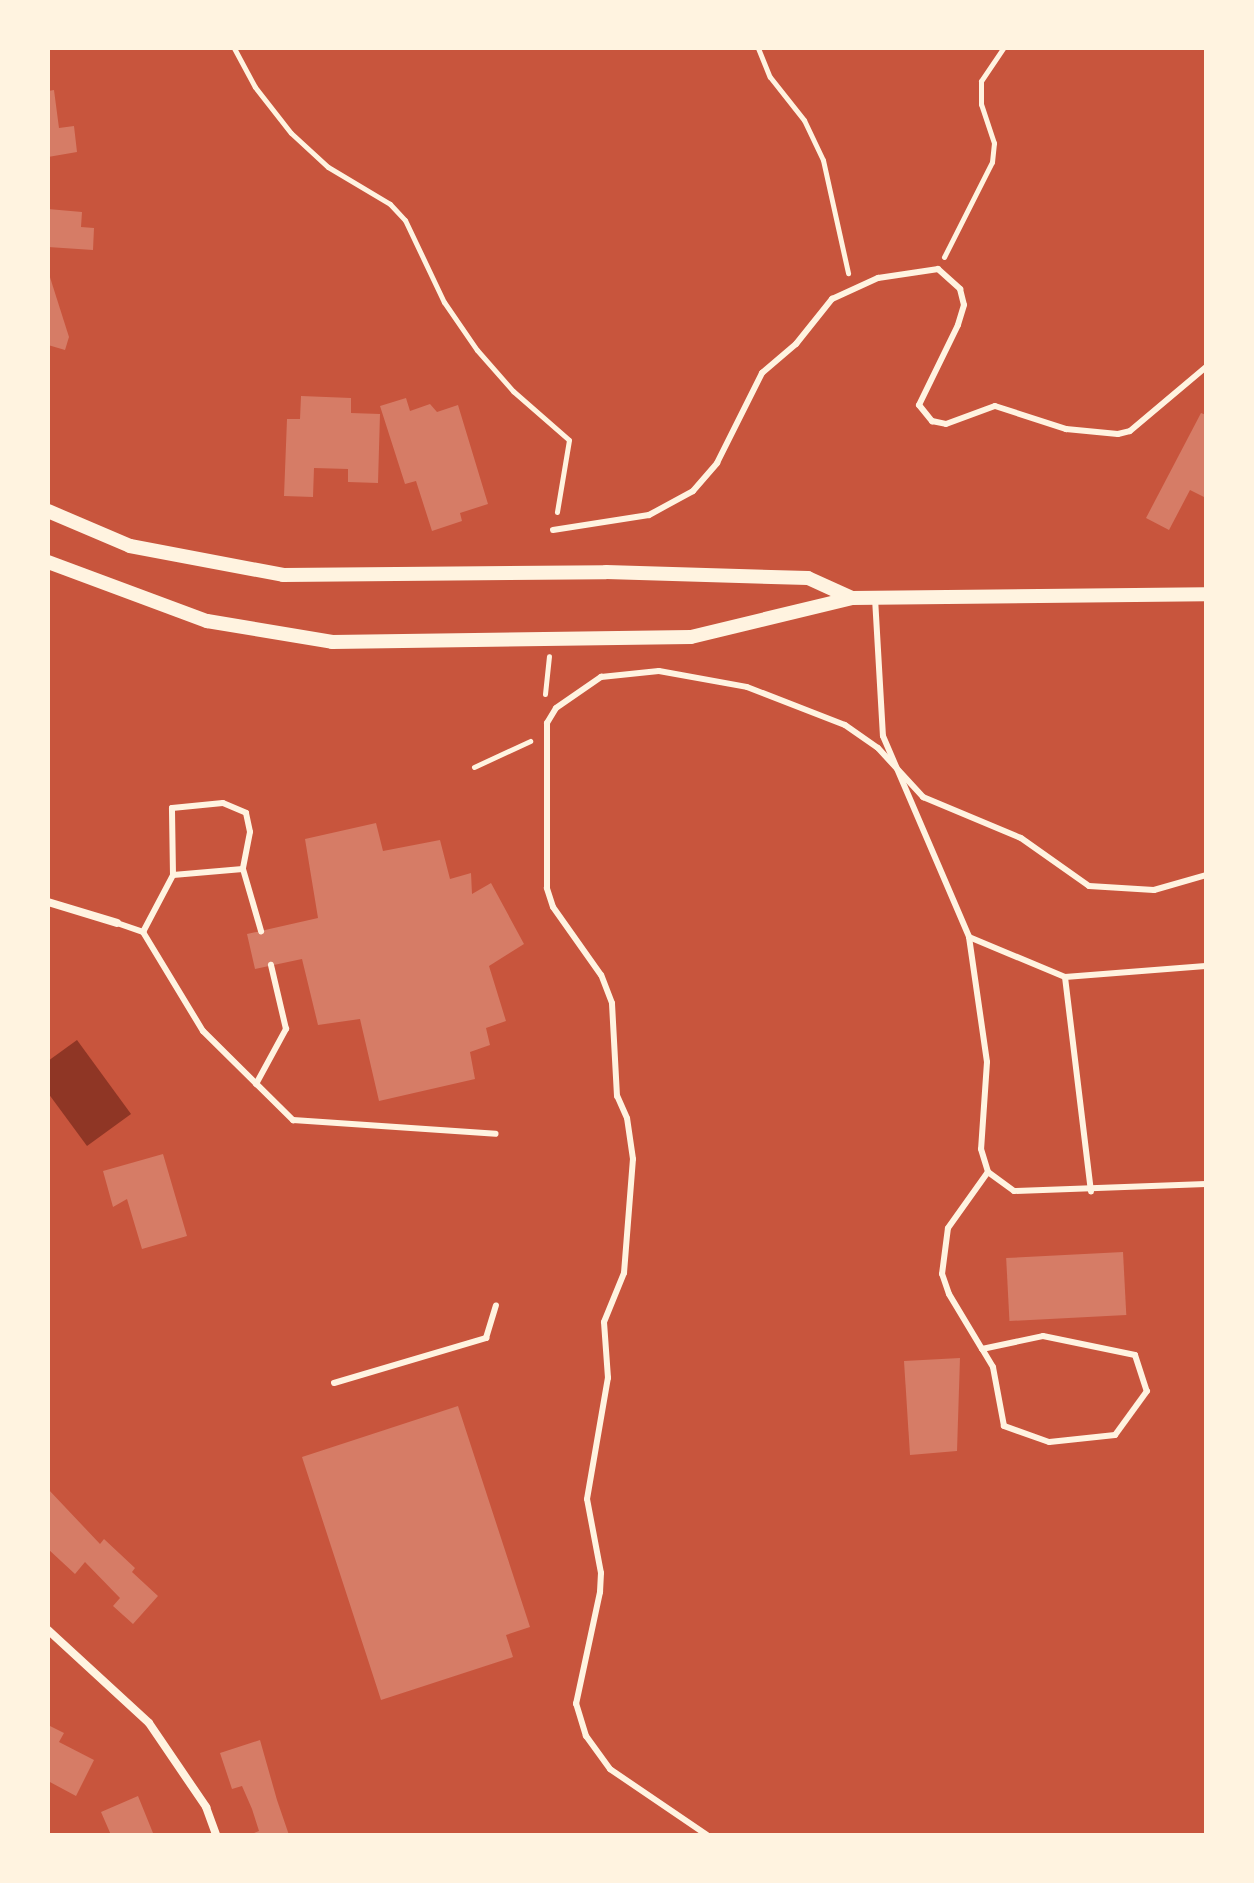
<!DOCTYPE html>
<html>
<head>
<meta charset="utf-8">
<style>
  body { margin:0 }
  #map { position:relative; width:1254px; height:1883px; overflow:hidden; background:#c8553d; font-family:"Exo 2",sans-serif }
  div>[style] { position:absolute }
  .water>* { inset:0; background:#8f3625 }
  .building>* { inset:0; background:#d67c66; transform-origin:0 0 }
  .path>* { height:5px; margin:-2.5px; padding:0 2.5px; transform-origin:2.5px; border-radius:2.5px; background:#fff3e0 }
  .service>* { height:6px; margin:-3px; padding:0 3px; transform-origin:3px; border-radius:3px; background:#fff3e0 }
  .minor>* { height:8px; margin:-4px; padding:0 4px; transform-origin:4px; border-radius:4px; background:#fff3e0 }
  .tertiary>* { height:14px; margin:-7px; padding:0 7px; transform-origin:7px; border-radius:7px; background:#fff3e0 }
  span { translate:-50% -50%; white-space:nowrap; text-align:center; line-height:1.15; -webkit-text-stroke:8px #fff3e0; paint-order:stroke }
  .frame { position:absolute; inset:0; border:50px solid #fff3e0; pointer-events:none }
</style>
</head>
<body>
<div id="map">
  <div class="water">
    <div style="clip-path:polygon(77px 1040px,131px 1114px,87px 1146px,48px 1093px,48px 1061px)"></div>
  </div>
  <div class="building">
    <div style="clip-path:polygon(54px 90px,59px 128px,74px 126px,77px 152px,48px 157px,48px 91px)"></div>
    <div style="clip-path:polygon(48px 209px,82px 212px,81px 227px,94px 228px,93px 250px,48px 247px)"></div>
    <div style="clip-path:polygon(48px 271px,69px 337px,65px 350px,48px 345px)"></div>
    <div style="clip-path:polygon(301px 396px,351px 398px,351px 413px,380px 414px,378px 483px,348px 482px,348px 469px,314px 468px,313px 497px,284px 496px,287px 419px,300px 419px)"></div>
    <div style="clip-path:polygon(406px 398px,410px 411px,430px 404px,437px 412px,458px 405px,488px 504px,460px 513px,462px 521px,432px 531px,416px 481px,405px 484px,380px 406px)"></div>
    <div style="clip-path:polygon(1201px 413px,1206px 415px,1206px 498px,1190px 490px,1169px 530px,1146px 518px)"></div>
    <div style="clip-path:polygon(376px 823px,383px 851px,440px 840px,450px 879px,471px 873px,472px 894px,491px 883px,524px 944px,489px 966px,506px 1021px,486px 1028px,490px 1045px,470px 1052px,475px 1079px,379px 1101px,360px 1019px,318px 1025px,302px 959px,255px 969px,247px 934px,318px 918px,305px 839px)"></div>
    <div style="clip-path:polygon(163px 1154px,187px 1236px,142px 1249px,127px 1199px,113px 1207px,103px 1171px)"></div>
    <div style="left:1123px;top:1252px;width:63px;height:117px;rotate:87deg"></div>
    <div style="clip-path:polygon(960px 1358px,957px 1451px,910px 1455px,904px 1361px)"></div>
    <div style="clip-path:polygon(458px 1406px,530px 1627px,506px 1635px,513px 1657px,381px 1700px,302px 1457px)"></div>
    <div style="clip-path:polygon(48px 1489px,100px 1544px,104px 1539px,135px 1568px,132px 1572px,158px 1596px,133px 1624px,113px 1606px,120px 1598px,85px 1562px,75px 1574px,48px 1549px)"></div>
    <div style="clip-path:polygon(48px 1725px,64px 1733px,59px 1742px,94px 1760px,76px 1796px,48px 1781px)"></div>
    <div style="clip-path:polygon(260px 1740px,277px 1800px,289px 1835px,249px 1835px,259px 1831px,252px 1809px,242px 1786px,232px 1789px,220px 1753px)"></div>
    <div style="clip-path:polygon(138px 1796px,153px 1833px,162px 1835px,111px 1835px,101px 1812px)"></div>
  </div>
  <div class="path">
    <div style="left:234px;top:48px;width:44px;rotate:61.7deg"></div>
    <div style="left:255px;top:87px;width:58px;rotate:52deg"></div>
    <div style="left:291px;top:133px;width:50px;rotate:42.6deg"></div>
    <div style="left:328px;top:167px;width:72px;rotate:30.8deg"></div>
    <div style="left:390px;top:204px;width:22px;rotate:47deg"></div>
    <div style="left:405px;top:220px;width:91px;rotate:64.6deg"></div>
    <div style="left:444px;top:302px;width:58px;rotate:55.5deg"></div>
    <div style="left:477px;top:350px;width:55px;rotate:48.7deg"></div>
    <div style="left:513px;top:391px;width:74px;rotate:41.2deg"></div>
    <div style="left:569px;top:440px;width:73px;rotate:99.5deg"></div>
    <div style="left:758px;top:48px;width:31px;rotate:68deg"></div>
    <div style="left:770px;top:77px;width:55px;rotate:51.7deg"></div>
    <div style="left:804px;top:120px;width:44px;rotate:64.6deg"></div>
    <div style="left:823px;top:160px;width:116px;rotate:77.5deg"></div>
    <div style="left:944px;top:257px;width:106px;rotate:-63.2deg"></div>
    <div style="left:992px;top:162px;width:19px;rotate:-84deg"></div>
    <div style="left:994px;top:143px;width:41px;rotate:-108.4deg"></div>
    <div style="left:981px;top:104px;width:23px;rotate:-90deg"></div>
    <div style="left:981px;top:81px;width:40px;rotate:-56deg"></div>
    <div style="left:545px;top:694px;width:38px;rotate:-84deg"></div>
    <div style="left:474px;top:767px;width:62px;rotate:-24.9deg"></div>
  </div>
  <div class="service">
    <div style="left:553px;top:530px;width:97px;rotate:-8.9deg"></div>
    <div style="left:649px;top:515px;width:50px;rotate:-28.6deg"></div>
    <div style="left:693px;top:491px;width:37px;rotate:-49deg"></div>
    <div style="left:717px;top:463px;width:101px;rotate:-63.4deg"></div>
    <div style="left:762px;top:373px;width:45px;rotate:-40.5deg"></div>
    <div style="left:796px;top:344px;width:58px;rotate:-51.3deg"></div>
    <div style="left:832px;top:299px;width:51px;rotate:-24.5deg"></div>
    <div style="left:878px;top:278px;width:61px;rotate:-8.5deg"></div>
    <div style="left:938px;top:269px;width:30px;rotate:42deg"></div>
    <div style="left:960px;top:289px;width:16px;rotate:76deg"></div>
    <div style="left:964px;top:305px;width:21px;rotate:107deg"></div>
    <div style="left:958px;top:325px;width:89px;rotate:116deg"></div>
    <div style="left:919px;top:405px;width:21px;rotate:51deg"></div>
    <div style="left:932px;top:421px;width:14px;rotate:12deg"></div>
    <div style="left:946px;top:424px;width:52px;rotate:-20.2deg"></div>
    <div style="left:995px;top:406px;width:75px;rotate:17.9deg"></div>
    <div style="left:1066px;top:429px;width:52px;rotate:5.5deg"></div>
    <div style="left:1118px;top:434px;width:12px;rotate:-14deg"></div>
    <div style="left:1130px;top:431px;width:99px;rotate:-40.1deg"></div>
    <div style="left:875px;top:598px;width:138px;rotate:86.7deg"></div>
    <div style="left:883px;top:736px;width:219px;rotate:66.8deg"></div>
    <div style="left:969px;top:937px;width:126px;rotate:81.8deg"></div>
    <div style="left:987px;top:1062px;width:87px;rotate:93.9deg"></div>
    <div style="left:981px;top:1149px;width:24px;rotate:73deg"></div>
    <div style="left:988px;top:1172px;width:32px;rotate:36deg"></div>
    <div style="left:1014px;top:1191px;width:192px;rotate:-2.1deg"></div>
    <div style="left:173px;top:875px;width:70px;rotate:-4.9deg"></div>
    <div style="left:117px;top:923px;width:28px;rotate:19deg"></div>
    <div style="left:143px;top:932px;width:116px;rotate:58.8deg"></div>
    <div style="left:203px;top:1031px;width:127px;rotate:44.7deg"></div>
    <div style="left:293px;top:1120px;width:203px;rotate:3.9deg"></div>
    <div style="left:143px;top:932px;width:64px;rotate:-62.2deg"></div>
    <div style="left:173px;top:875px;width:67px;rotate:-90.9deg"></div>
    <div style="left:172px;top:808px;width:51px;rotate:-5.6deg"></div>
    <div style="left:223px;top:803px;width:25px;rotate:23deg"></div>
    <div style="left:246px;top:813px;width:19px;rotate:78deg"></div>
    <div style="left:250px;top:832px;width:38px;rotate:101deg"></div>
    <div style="left:243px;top:869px;width:65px;rotate:73.8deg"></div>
    <div style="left:969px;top:937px;width:104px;rotate:22.6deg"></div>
    <div style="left:1065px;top:977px;width:141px;rotate:-4.5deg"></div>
    <div style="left:1065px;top:977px;width:216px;rotate:83.1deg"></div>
    <div style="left:256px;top:1084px;width:63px;rotate:-61.4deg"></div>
    <div style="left:286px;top:1029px;width:66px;rotate:-103.2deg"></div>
    <div style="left:982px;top:1349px;width:62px;rotate:-12deg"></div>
    <div style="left:1043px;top:1336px;width:94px;rotate:11.7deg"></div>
    <div style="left:1135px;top:1355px;width:38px;rotate:72deg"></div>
    <div style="left:1147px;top:1391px;width:54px;rotate:126deg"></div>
    <div style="left:1115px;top:1435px;width:66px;rotate:173.9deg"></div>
    <div style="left:1049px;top:1442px;width:48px;rotate:-160.4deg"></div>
    <div style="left:1004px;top:1426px;width:60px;rotate:-100.6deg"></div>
    <div style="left:993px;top:1367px;width:21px;rotate:-121deg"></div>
    <div style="left:982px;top:1349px;width:64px;rotate:-121deg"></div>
    <div style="left:949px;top:1294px;width:21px;rotate:-109deg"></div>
    <div style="left:942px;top:1274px;width:46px;rotate:-82.6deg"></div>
    <div style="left:948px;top:1228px;width:69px;rotate:-54.5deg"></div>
    <div style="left:334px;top:1383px;width:159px;rotate:-16.5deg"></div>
    <div style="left:486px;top:1338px;width:34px;rotate:-73deg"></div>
    <div style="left:707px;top:1835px;width:117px;rotate:-145.8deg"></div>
    <div style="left:610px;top:1769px;width:41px;rotate:-126deg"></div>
    <div style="left:586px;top:1736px;width:34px;rotate:-107deg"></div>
    <div style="left:576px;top:1704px;width:115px;rotate:-77.9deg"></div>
    <div style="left:600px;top:1592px;width:19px;rotate:-87deg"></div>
    <div style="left:601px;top:1573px;width:75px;rotate:-100.7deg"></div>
    <div style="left:587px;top:1499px;width:123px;rotate:-80.2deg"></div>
    <div style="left:608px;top:1378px;width:56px;rotate:-94.1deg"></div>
    <div style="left:604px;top:1322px;width:53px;rotate:-67.8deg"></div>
    <div style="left:624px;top:1273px;width:114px;rotate:-85.5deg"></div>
    <div style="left:633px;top:1159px;width:41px;rotate:-98.3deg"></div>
    <div style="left:627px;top:1118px;width:24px;rotate:-114deg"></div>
    <div style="left:617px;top:1096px;width:93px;rotate:-93.1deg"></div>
    <div style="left:612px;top:1003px;width:30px;rotate:-111deg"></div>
    <div style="left:601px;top:975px;width:83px;rotate:-125.2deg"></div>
    <div style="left:553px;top:907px;width:20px;rotate:-108deg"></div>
    <div style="left:547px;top:888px;width:165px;rotate:-90deg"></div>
    <div style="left:547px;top:723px;width:17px;rotate:-59deg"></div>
    <div style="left:556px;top:708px;width:55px;rotate:-34.6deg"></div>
    <div style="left:601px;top:677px;width:58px;rotate:-5.9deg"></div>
    <div style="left:659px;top:671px;width:89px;rotate:10.3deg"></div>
    <div style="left:747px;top:687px;width:105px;rotate:21.2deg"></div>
    <div style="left:845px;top:725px;width:40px;rotate:34.9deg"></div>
    <div style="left:878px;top:748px;width:67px;rotate:47.4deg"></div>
    <div style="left:923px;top:797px;width:106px;rotate:22.7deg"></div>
    <div style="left:1021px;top:838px;width:83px;rotate:35.2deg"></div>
    <div style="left:1089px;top:886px;width:65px;rotate:3.5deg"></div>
    <div style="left:1154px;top:890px;width:54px;rotate:-16.1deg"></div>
  </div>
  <div class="minor">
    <div style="left:48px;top:902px;width:72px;rotate:16.9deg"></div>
    <div style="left:48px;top:1630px;width:137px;rotate:42.6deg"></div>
    <div style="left:149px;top:1723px;width:102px;rotate:55.8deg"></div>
    <div style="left:206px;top:1807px;width:30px;rotate:70deg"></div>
  </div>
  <div class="tertiary">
    <div style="left:48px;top:511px;width:89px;rotate:23.1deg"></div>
    <div style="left:130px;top:546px;width:156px;rotate:10.7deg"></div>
    <div style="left:283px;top:575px;width:323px;rotate:-0.5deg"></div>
    <div style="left:606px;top:572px;width:202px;rotate:1.7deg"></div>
    <div style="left:808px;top:578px;width:48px;rotate:24.4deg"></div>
    <div style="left:48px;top:562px;width:170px;rotate:20.4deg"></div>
    <div style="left:207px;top:621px;width:127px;rotate:9.5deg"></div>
    <div style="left:332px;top:642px;width:359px;rotate:-0.8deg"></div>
    <div style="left:691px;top:637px;width:166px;rotate:-13.6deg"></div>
    <div style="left:852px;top:598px;width:354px;rotate:-0.6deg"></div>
  </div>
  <div class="frame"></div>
</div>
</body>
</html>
